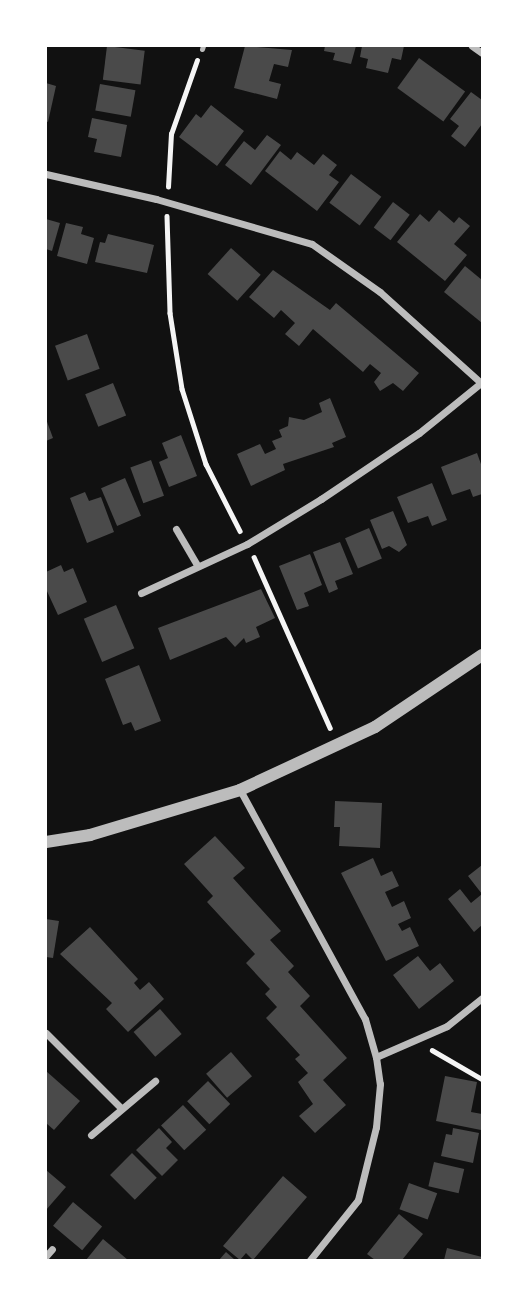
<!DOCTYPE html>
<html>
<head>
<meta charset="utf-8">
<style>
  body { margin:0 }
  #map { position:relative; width:528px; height:1306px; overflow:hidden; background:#111; font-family:"Playfair Display",serif }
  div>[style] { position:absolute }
  .building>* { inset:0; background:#4a4a4a; transform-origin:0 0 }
  .path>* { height:4.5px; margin:-2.25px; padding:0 2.25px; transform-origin:2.25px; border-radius:2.25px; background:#f5f5f5 }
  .service>* { height:5px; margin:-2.5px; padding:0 2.5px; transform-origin:2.5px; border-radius:2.5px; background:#bcbcbc }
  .minor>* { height:7px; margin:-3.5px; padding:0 3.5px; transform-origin:3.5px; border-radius:3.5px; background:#bcbcbc }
  .tertiary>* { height:12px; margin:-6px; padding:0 6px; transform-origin:6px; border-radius:6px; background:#bcbcbc }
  span { translate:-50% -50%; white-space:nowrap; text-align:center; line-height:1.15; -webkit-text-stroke:6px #fff; paint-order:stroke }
  .frame { position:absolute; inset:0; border:47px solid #fff; pointer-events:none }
</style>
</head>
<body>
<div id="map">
  <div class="building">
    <div style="left:107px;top:46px;width:38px;height:34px;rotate:7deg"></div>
    <div style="clip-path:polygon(245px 46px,292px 50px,288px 67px,274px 64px,269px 81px,281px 84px,277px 99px,234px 88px)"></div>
    <div style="clip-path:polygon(325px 46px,356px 46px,351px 64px,333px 60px,335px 53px,324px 51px)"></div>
    <div style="clip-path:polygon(362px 46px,404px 46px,401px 60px,392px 58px,388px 73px,366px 68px,368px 59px,360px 57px)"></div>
    <div style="left:419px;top:58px;width:57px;height:37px;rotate:36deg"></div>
    <div style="clip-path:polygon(46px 83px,56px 86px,48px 122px,46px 121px)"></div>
    <div style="left:100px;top:84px;width:36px;height:27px;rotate:10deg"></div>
    <div style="clip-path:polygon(471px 92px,482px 100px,482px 124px,465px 147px,451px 136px,459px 126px,450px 119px)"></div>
    <div style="clip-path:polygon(211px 105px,244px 131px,217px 166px,179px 137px,196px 114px,201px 118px)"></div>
    <div style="clip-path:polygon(92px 118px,127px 125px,121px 157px,94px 152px,97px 139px,88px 137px)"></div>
    <div style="clip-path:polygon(267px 135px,281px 145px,251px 185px,225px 165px,244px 141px,255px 150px)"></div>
    <div style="clip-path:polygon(280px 151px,291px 160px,297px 152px,314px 165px,323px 154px,337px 165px,329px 175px,339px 182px,317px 211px,265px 171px)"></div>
    <div style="left:351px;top:174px;width:38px;height:36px;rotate:37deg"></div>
    <div style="left:393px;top:202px;width:21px;height:32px;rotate:37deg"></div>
    <div style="clip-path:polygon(439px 210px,454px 223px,459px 217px,470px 226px,454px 244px,467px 255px,445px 281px,397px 242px,420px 214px,429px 222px)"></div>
    <div style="clip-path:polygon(46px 219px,60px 223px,52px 251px,46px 249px)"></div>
    <div style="clip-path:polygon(66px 223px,83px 227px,81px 234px,94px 238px,87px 264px,57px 256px)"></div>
    <div style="clip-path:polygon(108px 234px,154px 245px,147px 273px,95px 262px,100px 242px,105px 243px)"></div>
    <div style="left:231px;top:248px;width:40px;height:35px;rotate:42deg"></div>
    <div style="clip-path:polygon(465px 266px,482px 280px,482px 323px,444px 292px)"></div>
    <div style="clip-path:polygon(273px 270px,330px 310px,336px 303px,419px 373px,403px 391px,393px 383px,380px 391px,374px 382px,381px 373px,370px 364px,363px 372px,313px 329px,299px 346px,285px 334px,295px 323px,281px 310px,274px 318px,249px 297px)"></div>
    <div style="left:87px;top:334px;width:37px;height:34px;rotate:70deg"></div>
    <div style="left:113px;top:383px;width:35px;height:30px;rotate:68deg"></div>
    <div style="clip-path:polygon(330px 398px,346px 437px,332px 443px,334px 447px,283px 464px,285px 470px,251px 486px,237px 454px,260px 444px,265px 454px,276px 449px,272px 441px,282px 437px,279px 430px,288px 426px,289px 417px,304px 420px,322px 412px,319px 403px)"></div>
    <div style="clip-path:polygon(46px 419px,53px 438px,46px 441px)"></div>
    <div style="clip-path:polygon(181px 435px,197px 476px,169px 487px,159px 462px,168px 458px,162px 443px)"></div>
    <div style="clip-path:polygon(477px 453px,482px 467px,482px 494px,473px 497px,470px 489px,452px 495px,441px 467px)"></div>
    <div style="left:151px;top:460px;width:38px;height:22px;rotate:70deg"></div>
    <div style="left:125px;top:478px;width:41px;height:26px;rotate:67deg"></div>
    <div style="clip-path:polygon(432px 483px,447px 520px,432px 526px,428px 516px,408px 523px,397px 497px)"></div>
    <div style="clip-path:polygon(85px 492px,89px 501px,101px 497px,114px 532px,87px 543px,70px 498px)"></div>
    <div style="clip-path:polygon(393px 511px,407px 545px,399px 552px,389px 546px,382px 549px,370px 520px)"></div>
    <div style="left:369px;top:528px;width:33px;height:26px;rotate:67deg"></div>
    <div style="clip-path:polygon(340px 542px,353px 574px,335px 581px,338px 589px,329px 593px,313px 552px)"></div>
    <div style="clip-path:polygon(310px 554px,322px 585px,304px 593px,309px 606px,297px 610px,279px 566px)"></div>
    <div style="clip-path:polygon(61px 565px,64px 572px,73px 568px,87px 602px,58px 615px,46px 589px,46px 572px)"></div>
    <div style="clip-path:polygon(261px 589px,275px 618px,256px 627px,260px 637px,246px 643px,244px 638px,235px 647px,226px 637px,170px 660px,158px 628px)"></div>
    <div style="left:116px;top:605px;width:47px;height:35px;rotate:67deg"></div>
    <div style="clip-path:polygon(139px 665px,161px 721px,135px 731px,131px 722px,123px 725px,105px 679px)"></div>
    <div style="clip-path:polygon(335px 801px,382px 803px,380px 848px,339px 846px,340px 827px,334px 827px)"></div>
    <div style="clip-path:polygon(215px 836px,245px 868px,233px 878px,281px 931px,270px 940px,294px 966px,288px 972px,310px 996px,300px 1006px,347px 1058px,323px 1080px,346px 1105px,315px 1133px,299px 1116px,313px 1104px,298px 1082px,308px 1073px,295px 1059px,300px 1055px,266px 1018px,277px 1007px,265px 994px,270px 989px,246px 963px,255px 954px,207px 902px,213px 896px,184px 864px)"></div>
    <div style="clip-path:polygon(373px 858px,381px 876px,392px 871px,399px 886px,385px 892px,392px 907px,404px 901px,411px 918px,398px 924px,402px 931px,410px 927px,419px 946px,386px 961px,341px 873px)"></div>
    <div style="clip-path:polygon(482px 865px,482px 925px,474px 932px,448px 899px,460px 889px,471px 903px,482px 894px,468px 876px)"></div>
    <div style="clip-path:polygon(46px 919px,59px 921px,53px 958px,46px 957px)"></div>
    <div style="clip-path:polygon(90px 927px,138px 979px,134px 983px,140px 990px,149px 982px,164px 999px,128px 1032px,106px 1009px,112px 1003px,60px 954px)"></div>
    <div style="clip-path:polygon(418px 956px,430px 971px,440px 963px,454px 981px,419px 1009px,393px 975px)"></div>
    <div style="left:160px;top:1009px;width:33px;height:35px;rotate:49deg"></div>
    <div style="left:231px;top:1052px;width:32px;height:33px;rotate:49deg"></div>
    <div style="clip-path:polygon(46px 1071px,80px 1101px,54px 1130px,46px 1123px)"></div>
    <div style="clip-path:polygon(445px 1076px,477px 1082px,471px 1112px,482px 1114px,481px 1130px,436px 1121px)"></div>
    <div style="left:208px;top:1081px;width:32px;height:29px;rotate:46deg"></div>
    <div style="left:183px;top:1105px;width:34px;height:30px;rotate:47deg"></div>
    <div style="clip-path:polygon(159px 1128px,172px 1142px,166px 1148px,178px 1160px,162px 1176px,136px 1150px)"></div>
    <div style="clip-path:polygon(453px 1128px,479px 1133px,473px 1163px,441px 1156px,446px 1134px,452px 1135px)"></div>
    <div style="left:132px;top:1153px;width:35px;height:31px;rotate:45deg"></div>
    <div style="left:434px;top:1162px;width:31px;height:25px;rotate:13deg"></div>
    <div style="clip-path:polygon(46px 1170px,66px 1187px,46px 1210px)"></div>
    <div style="clip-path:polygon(283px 1176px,307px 1197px,253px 1260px,246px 1253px,240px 1260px,223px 1246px)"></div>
    <div style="left:409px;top:1183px;width:30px;height:28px;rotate:20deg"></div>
    <div style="left:73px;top:1202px;width:38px;height:31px;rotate:40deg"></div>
    <div style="clip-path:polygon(399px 1214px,423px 1234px,402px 1260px,375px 1260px,367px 1254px)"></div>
    <div style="clip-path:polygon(103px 1239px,128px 1260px,86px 1260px)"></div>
    <div style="clip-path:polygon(447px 1248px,482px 1257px,482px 1260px,444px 1260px)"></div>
    <div style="clip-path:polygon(226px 1252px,235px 1260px,219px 1260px)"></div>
  </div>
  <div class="path">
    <div style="left:168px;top:187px;width:53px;rotate:-86.8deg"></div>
    <div style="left:171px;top:134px;width:78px;rotate:-70.6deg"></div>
    <div style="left:167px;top:216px;width:97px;rotate:88.2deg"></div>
    <div style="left:170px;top:313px;width:77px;rotate:81deg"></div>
    <div style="left:182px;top:389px;width:79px;rotate:72.3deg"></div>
    <div style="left:206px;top:464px;width:75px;rotate:63.1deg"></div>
    <div style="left:254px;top:557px;width:187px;rotate:66deg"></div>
    <div style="left:432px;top:1050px;width:58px;rotate:30.1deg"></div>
  </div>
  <div class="service">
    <div style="left:202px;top:49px;width:3px;rotate:-72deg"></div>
  </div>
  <div class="minor">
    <div style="left:472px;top:46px;width:12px;rotate:35deg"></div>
    <div style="left:46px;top:174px;width:113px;rotate:12.8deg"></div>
    <div style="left:156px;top:199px;width:162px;rotate:16.1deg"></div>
    <div style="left:312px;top:244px;width:83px;rotate:35.2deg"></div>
    <div style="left:380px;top:292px;width:136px;rotate:42deg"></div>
    <div style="left:176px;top:529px;width:42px;rotate:59.7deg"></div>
    <div style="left:141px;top:593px;width:117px;rotate:-24.8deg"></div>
    <div style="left:247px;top:544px;width:87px;rotate:-31.3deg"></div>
    <div style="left:321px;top:499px;width:118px;rotate:-34deg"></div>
    <div style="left:419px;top:433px;width:81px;rotate:-39deg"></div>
    <div style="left:240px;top:790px;width:261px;rotate:61.4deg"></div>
    <div style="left:365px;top:1019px;width:40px;rotate:74deg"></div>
    <div style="left:376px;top:1057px;width:27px;rotate:82deg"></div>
    <div style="left:380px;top:1084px;width:43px;rotate:95.3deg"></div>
    <div style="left:376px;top:1127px;width:75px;rotate:103.9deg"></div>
    <div style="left:358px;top:1200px;width:77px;rotate:128.7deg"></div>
    <div style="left:46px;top:1033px;width:105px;rotate:45deg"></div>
    <div style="left:376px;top:1057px;width:77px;rotate:-23.6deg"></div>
    <div style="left:447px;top:1026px;width:45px;rotate:-38.7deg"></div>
    <div style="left:91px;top:1135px;width:84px;rotate:-40.2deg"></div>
    <div style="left:46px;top:1256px;width:9px;rotate:-49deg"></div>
  </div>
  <div class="tertiary">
    <div style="left:46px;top:842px;width:45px;rotate:-9deg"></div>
    <div style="left:90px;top:835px;width:157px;rotate:-16.7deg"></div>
    <div style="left:240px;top:790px;width:149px;rotate:-25deg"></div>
    <div style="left:375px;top:727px;width:129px;rotate:-33.9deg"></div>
  </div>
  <div class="frame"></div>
</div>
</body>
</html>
